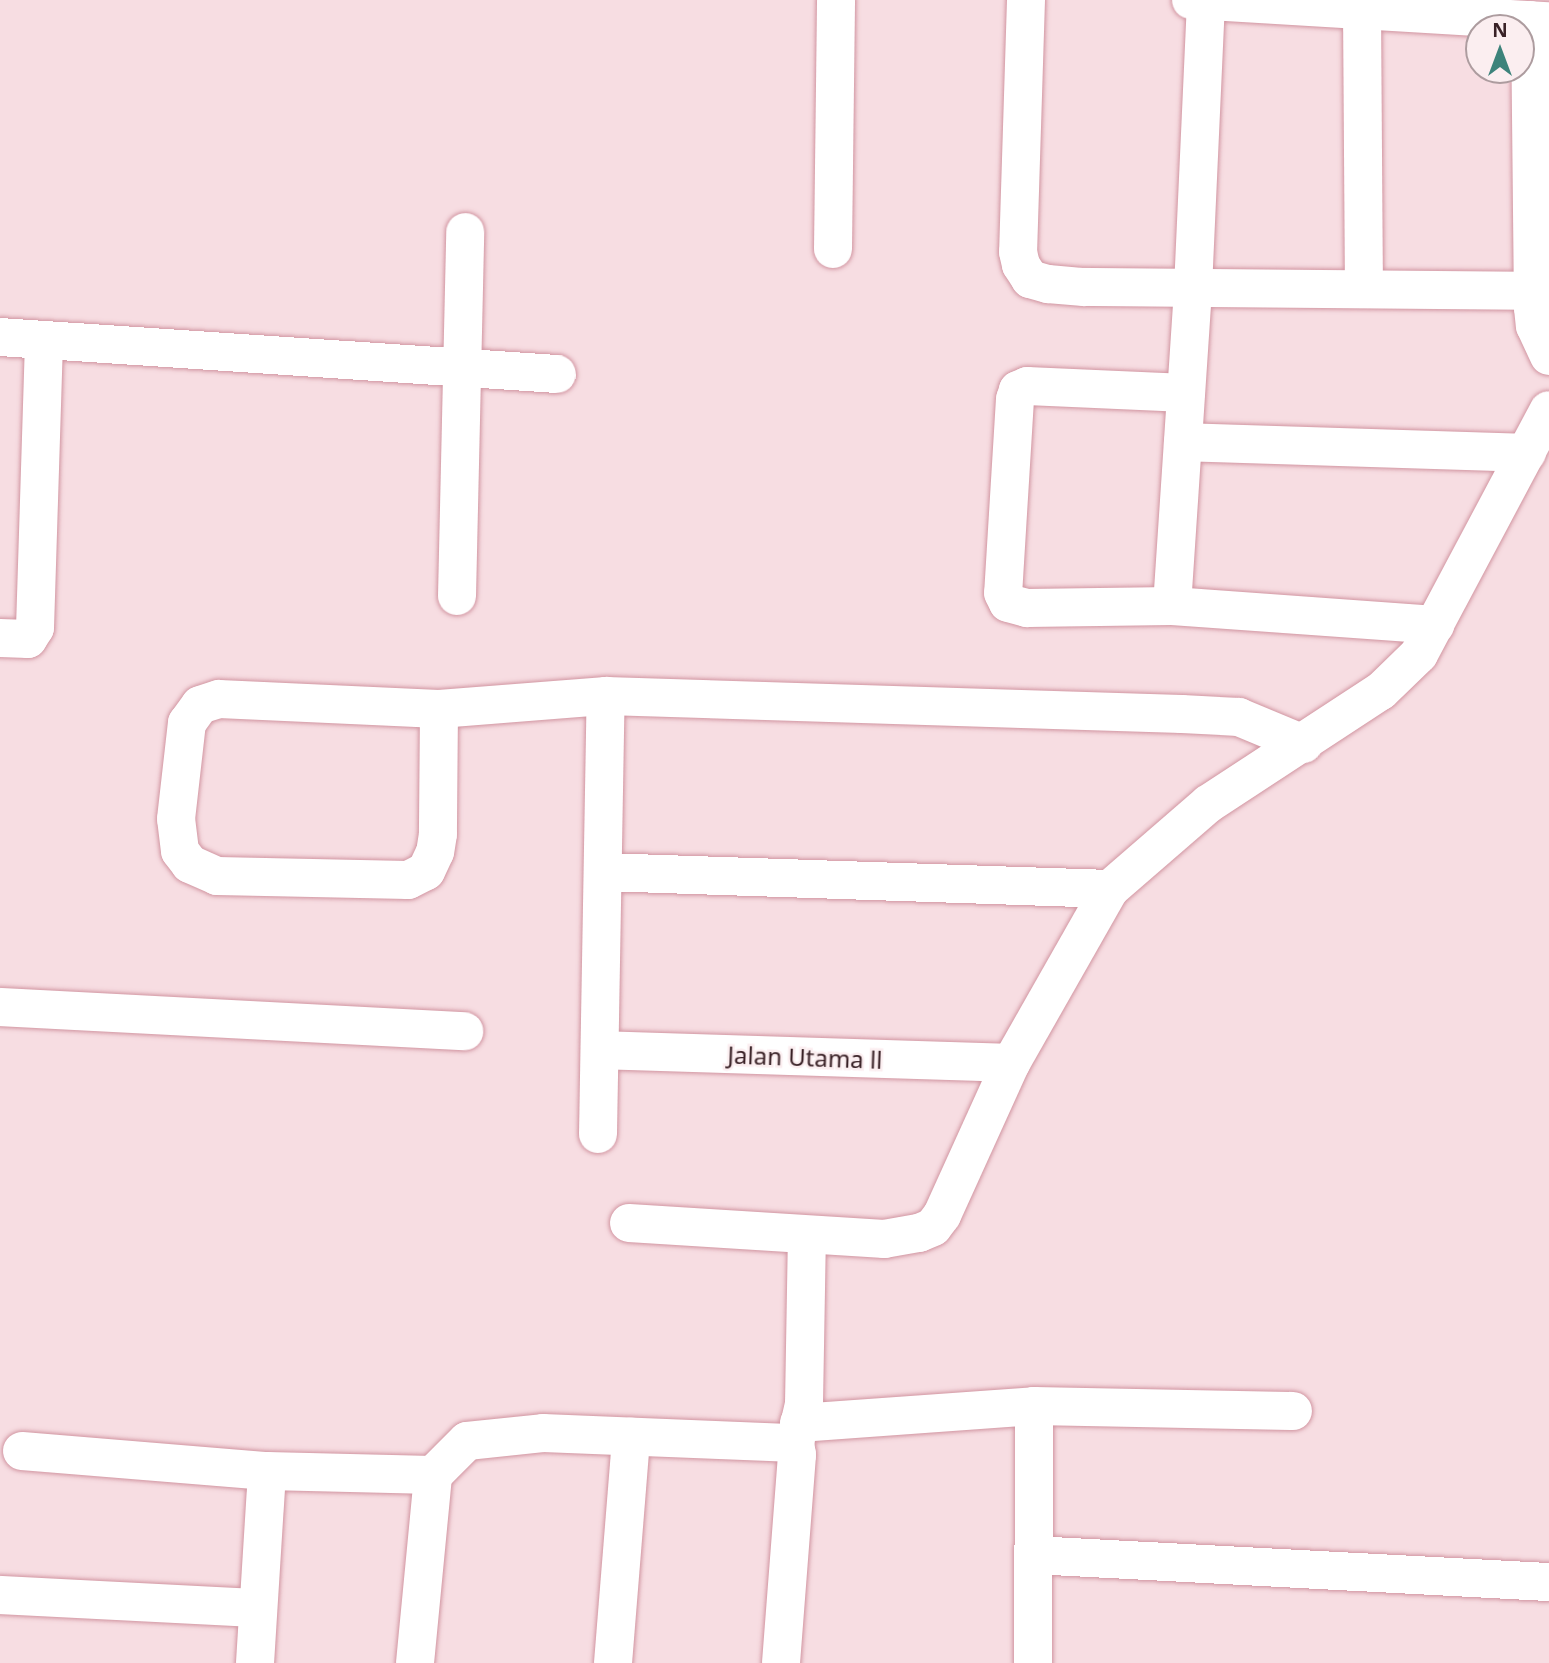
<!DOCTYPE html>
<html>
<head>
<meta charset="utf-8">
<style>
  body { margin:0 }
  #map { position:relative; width:1549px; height:1663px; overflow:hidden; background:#f7dde2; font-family:"Noto Sans",sans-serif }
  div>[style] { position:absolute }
  .roads { filter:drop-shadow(0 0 2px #d195a1) drop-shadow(0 0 2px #d195a1) }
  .minor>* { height:38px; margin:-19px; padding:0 19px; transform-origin:19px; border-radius:19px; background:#fff }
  span { translate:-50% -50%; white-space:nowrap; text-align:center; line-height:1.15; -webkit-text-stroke:5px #fbeef0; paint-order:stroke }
  .street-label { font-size:24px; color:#392126 }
  .north { position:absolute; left:1465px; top:14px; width:70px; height:70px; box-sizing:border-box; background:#fbeef0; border:2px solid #ad9c9f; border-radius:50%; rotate:0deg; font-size:19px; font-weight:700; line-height:28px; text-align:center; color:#392126 }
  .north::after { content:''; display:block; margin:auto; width:24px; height:32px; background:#3d837b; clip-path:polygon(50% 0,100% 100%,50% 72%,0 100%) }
</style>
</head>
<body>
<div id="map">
  <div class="roads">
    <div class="minor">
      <div style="left:1026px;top:0;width:252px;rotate:91.8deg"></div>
      <div style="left:1018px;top:252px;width:13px;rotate:77deg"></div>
      <div style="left:1021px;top:265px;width:17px;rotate:57deg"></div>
      <div style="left:1030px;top:279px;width:19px;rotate:16deg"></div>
      <div style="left:1048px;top:284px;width:36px;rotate:5deg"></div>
      <div style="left:1084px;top:287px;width:449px;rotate:0.5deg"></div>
      <div style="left:1191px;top:0;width:359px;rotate:3.4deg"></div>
      <div style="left:1362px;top:9px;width:280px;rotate:89.6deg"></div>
      <div style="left:1530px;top:20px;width:288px;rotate:89.4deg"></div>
      <div style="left:1533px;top:308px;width:18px;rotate:84deg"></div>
      <div style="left:1535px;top:326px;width:33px;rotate:65deg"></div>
      <div style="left:833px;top:249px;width:249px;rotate:-89.3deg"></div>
      <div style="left:0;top:337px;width:558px;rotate:3.8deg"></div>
      <div style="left:1186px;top:393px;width:159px;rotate:-177.5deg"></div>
      <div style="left:1027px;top:386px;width:10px;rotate:156deg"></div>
      <div style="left:1018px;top:390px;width:9px;rotate:108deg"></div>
      <div style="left:1015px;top:399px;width:194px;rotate:93.5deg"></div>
      <div style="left:1003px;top:593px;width:11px;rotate:63deg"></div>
      <div style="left:1008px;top:603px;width:20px;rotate:15deg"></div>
      <div style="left:1027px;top:608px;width:145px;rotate:-0.8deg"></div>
      <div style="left:1172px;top:606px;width:264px;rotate:4.1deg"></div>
      <div style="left:1183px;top:442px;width:344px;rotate:1.8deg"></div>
      <div style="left:457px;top:596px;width:364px;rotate:-88.7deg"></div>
      <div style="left:1172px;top:606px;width:319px;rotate:-86.2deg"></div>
      <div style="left:1193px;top:288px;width:287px;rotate:-87.4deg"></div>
      <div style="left:0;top:638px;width:28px;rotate:2deg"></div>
      <div style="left:28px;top:639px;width:13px;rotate:-58deg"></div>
      <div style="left:35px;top:628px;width:287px;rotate:-88.2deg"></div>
      <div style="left:439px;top:709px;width:125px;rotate:90.5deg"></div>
      <div style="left:438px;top:834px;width:18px;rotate:99deg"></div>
      <div style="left:435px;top:852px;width:21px;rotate:115deg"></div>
      <div style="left:426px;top:871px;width:20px;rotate:153deg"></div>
      <div style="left:408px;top:880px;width:191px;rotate:-178.8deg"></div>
      <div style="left:217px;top:876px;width:30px;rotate:-156deg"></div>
      <div style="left:190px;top:864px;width:16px;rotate:-128deg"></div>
      <div style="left:180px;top:851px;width:32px;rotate:-97deg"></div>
      <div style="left:176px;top:819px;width:97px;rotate:-83.5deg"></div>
      <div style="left:187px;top:723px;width:22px;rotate:-54deg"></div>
      <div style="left:200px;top:705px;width:20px;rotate:-18deg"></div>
      <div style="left:219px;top:699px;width:220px;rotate:2.6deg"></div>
      <div style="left:439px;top:709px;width:168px;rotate:-4.5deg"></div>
      <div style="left:606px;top:696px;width:576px;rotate:1.79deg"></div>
      <div style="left:1182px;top:714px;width:57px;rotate:3deg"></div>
      <div style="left:1239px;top:717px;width:70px;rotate:22.6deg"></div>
      <div style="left:603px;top:872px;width:507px;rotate:1.92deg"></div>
      <div style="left:0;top:1007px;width:465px;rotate:3deg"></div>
      <div style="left:600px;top:1050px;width:411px;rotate:1.8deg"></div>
      <div style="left:598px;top:1134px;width:438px;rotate:-89deg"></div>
      <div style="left:629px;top:1223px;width:256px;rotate:3.6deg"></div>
      <div style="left:884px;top:1239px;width:36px;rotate:-10deg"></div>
      <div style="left:919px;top:1233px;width:15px;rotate:-23deg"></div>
      <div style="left:933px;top:1227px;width:15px;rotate:-53deg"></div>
      <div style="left:942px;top:1215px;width:167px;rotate:-65.6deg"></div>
      <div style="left:1011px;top:1063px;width:200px;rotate:-60.4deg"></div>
      <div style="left:1110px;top:889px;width:130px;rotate:-40.9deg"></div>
      <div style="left:1208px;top:804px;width:207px;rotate:-33.2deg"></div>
      <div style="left:1381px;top:691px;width:53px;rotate:-44.2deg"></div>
      <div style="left:1419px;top:654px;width:276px;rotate:-62deg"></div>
      <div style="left:1034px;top:1406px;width:259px;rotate:1.1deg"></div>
      <div style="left:799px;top:1423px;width:236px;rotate:-4.1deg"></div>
      <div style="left:1034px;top:1406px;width:257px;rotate:90.2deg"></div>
      <div style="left:22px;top:1451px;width:246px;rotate:4.7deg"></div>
      <div style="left:267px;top:1471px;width:166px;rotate:1.4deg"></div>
      <div style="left:1033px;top:1555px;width:517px;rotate:3deg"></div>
      <div style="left:0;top:1595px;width:256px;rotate:2.9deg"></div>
      <div style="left:255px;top:1663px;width:192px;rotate:-86.4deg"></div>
      <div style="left:415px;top:1663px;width:189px;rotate:-84.5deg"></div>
      <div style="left:433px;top:1475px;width:48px;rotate:-45deg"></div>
      <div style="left:467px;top:1441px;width:76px;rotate:-6deg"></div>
      <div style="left:543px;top:1433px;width:252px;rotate:2.3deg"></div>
      <div style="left:613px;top:1663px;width:227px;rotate:-85.4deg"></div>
      <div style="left:781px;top:1663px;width:209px;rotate:-85.6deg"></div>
      <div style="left:797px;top:1455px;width:12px;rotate:-99deg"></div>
      <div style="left:795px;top:1443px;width:40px;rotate:-77deg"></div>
      <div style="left:804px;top:1404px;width:168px;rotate:-89deg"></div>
    </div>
  </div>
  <div class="street-label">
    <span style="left:805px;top:1057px;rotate:2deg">Jalan Utama ll</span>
  </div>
  <div class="north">N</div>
</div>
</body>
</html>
